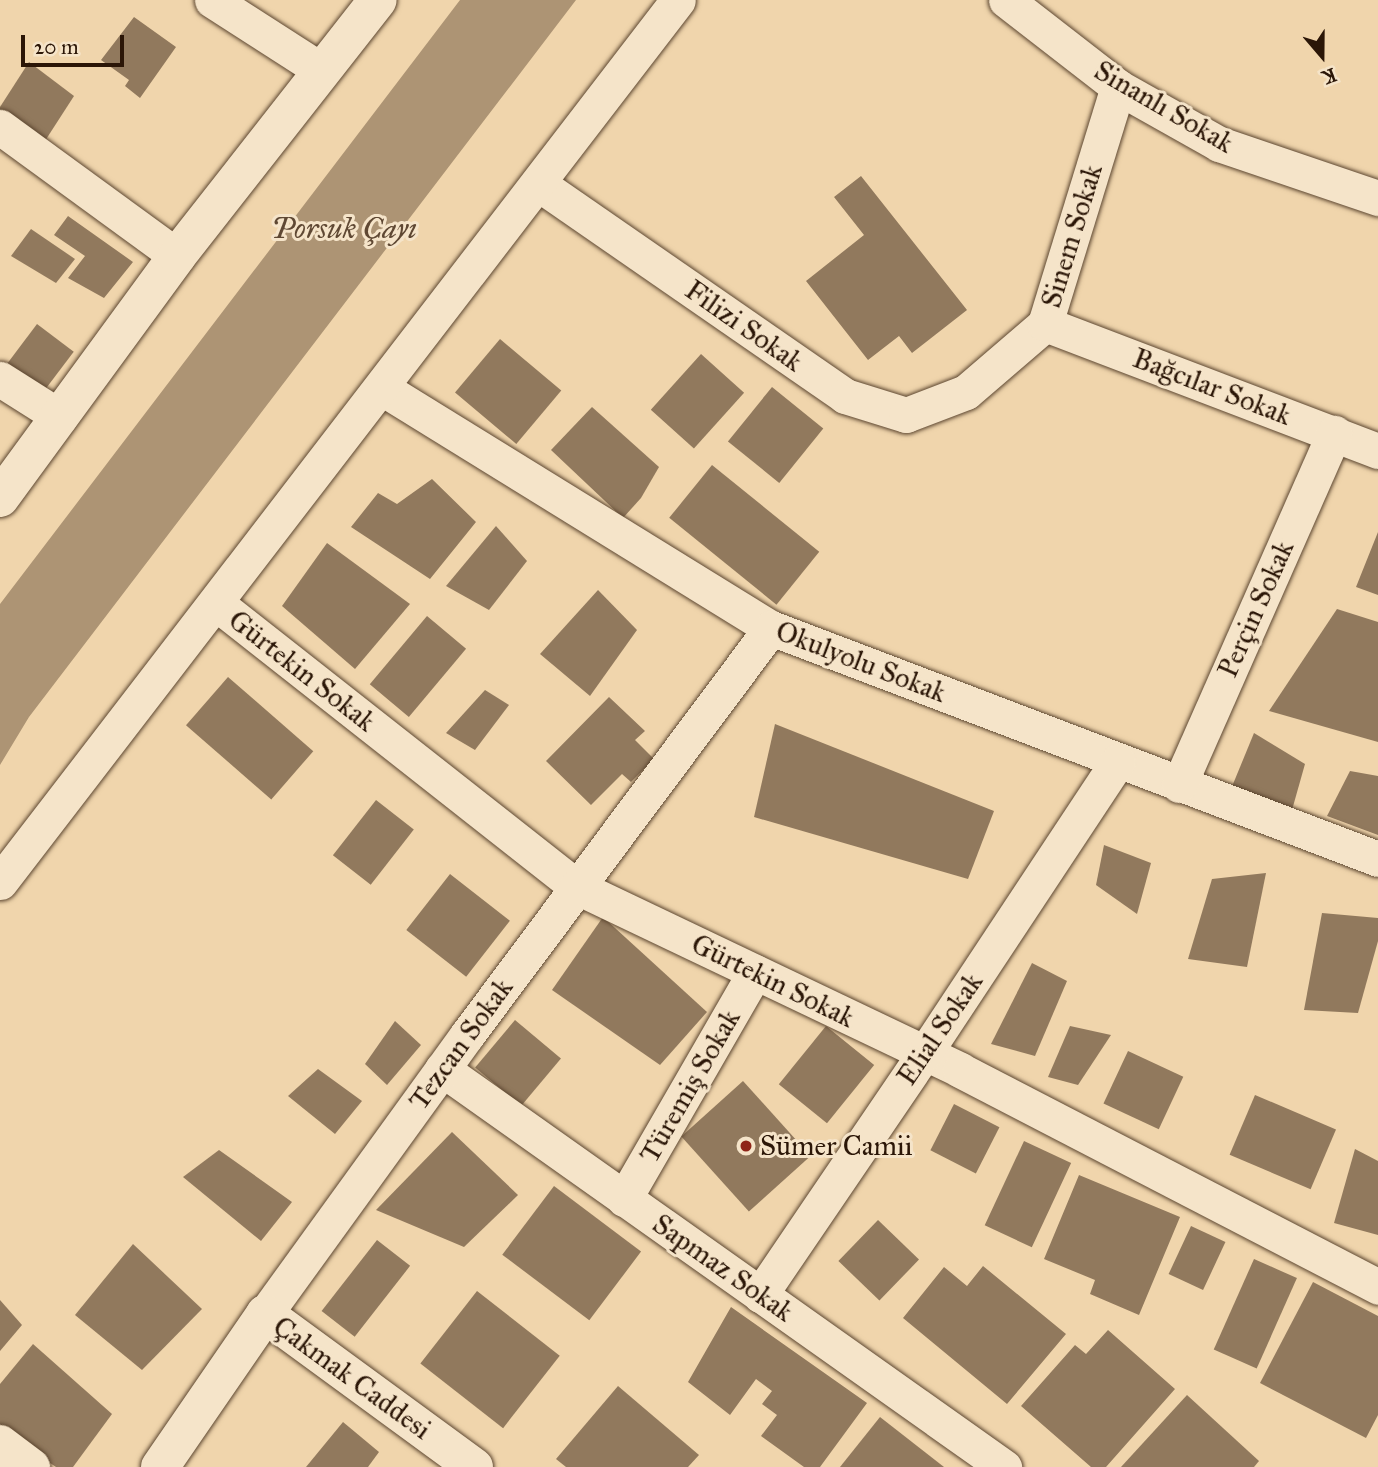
<!DOCTYPE html>
<html>
<head>
<meta charset="utf-8">
<style>
  body { margin:0 }
  #map { position:relative; width:1378px; height:1467px; overflow:hidden; background:#f0d5ac; font-family:"IM FELL Great Primer",serif }
  div>[style] { position:absolute }
  .water>* { inset:0; background:#ad9474 }
  .building>* { inset:0; background:#91795d; transform-origin:0 0 }
  .roads { filter:drop-shadow(0 0 2px #5c4630) drop-shadow(0 0 2px #5c4630) }
  .street>* { height:35px; margin:-17.5px; padding:0 17.5px; transform-origin:17.5px; border-radius:17.5px; background:#f5e4c9 }
  .secondary>* { height:38px; margin:-19px; padding:0 19px; transform-origin:19px; border-radius:19px; background:#f5e4c9 }
  .dots>* { width:19px; height:19px; translate:-50% -50%; box-sizing:border-box; border:4px solid #f5e4c9; border-radius:50% }
  span { translate:-50% -50%; white-space:nowrap; text-align:center; line-height:1.15; -webkit-text-stroke:6px #f5e4c9; paint-order:stroke }
  .street-label { font-size:28px; color:#2b1607 }
  .poi-label { font-size:28px; color:#2b1607 }
  .left { translate:0 -50%; text-align:left }
  .water-label { font-size:30px; color:#5f4833; font-style:italic }
  .north { position:absolute; left:1287px; top:21px; width:70px; height:70px; -webkit-text-stroke:5px #f5e4c9; paint-order:stroke; rotate:160deg; font-size:19px; font-weight:700; line-height:28px; text-align:center; color:#2b1607 }
  .north::after { content:''; display:block; margin:auto; width:24px; height:32px; background:#2b1607; clip-path:polygon(50% 0,100% 100%,50% 72%,0 100%) }
  .scale { position:absolute; left:21px; top:35px; width:103px; height:32px; box-sizing:border-box; border:4px solid #2b1607; border-top:0; padding-left:9px; font-size:21px; line-height:24px; white-space:nowrap; color:#2b1607; -webkit-text-stroke:5px #f5e4c9; paint-order:stroke }
</style>
</head>
<body>
<div id="map">
  <div class="water">
    <div style="clip-path:polygon(460px 0,576px 0,29px 717px,0 765px,0 604px)"></div>
  </div>
  <div class="building">
    <div style="clip-path:polygon(134px 17px,176px 47px,140px 98px,125px 86px,129px 80px,101px 60px)"></div>
    <div style="clip-path:polygon(29px 62px,74px 96px,43px 144px,0 114px,0 107px)"></div>
    <div style="clip-path:polygon(861px 176px,967px 310px,912px 353px,899px 336px,868px 360px,806px 281px,864px 235px,834px 197px)"></div>
    <div style="clip-path:polygon(68px 216px,133px 262px,104px 298px,68px 278px,85px 256px,54px 235px)"></div>
    <div style="clip-path:polygon(31px 229px,75px 259px,56px 283px,11px 256px)"></div>
    <div style="left:37px;top:324px;width:46px;height:50px;rotate:37deg"></div>
    <div style="left:500px;top:339px;width:80px;height:70px;rotate:40deg"></div>
    <div style="left:701px;top:354px;width:58px;height:75px;rotate:42deg"></div>
    <div style="left:772px;top:387px;width:66px;height:70px;rotate:39deg"></div>
    <div style="clip-path:polygon(592px 407px,659px 467px,641px 498px,623px 518px,551px 450px)"></div>
    <div style="left:712px;top:465px;width:138px;height:68px;rotate:39deg"></div>
    <div style="clip-path:polygon(432px 479px,476px 522px,430px 579px,351px 527px,378px 493px,397px 504px)"></div>
    <div style="clip-path:polygon(496px 526px,527px 561px,489px 610px,446px 586px)"></div>
    <div style="clip-path:polygon(1378px 532px,1378px 595px,1356px 587px)"></div>
    <div style="clip-path:polygon(327px 543px,410px 604px,355px 669px,282px 606px)"></div>
    <div style="clip-path:polygon(598px 590px,637px 630px,590px 696px,540px 654px)"></div>
    <div style="clip-path:polygon(1337px 609px,1378px 622px,1378px 742px,1269px 711px)"></div>
    <div style="left:427px;top:616px;width:51px;height:89px;rotate:40deg"></div>
    <div style="left:228px;top:677px;width:113px;height:64px;rotate:41deg"></div>
    <div style="clip-path:polygon(485px 690px,509px 705px,475px 750px,446px 733px)"></div>
    <div style="clip-path:polygon(609px 697px,645px 731px,635px 740px,654px 759px,631px 782px,622px 774px,591px 805px,546px 761px)"></div>
    <div style="clip-path:polygon(775px 724px,994px 811px,968px 879px,754px 817px)"></div>
    <div style="clip-path:polygon(1254px 733px,1305px 764px,1292px 810px,1231px 789px)"></div>
    <div style="clip-path:polygon(1350px 771px,1378px 776px,1378px 835px,1327px 816px)"></div>
    <div style="left:376px;top:800px;width:48px;height:70px;rotate:38deg"></div>
    <div style="clip-path:polygon(1104px 845px,1151px 863px,1137px 914px,1096px 885px)"></div>
    <div style="clip-path:polygon(1266px 873px,1247px 967px,1188px 959px,1212px 879px)"></div>
    <div style="left:450px;top:874px;width:76px;height:71px;rotate:38deg"></div>
    <div style="clip-path:polygon(1322px 913px,1378px 918px,1378px 941px,1358px 1013px,1304px 1010px)"></div>
    <div style="clip-path:polygon(603px 917px,707px 1012px,660px 1065px,552px 990px)"></div>
    <div style="clip-path:polygon(1032px 963px,1067px 981px,1035px 1056px,991px 1044px)"></div>
    <div style="left:515px;top:1020px;width:60px;height:62px;rotate:40deg"></div>
    <div style="clip-path:polygon(395px 1021px,421px 1045px,387px 1085px,365px 1064px)"></div>
    <div style="left:826px;top:1026px;width:62px;height:75px;rotate:39deg"></div>
    <div style="clip-path:polygon(1070px 1026px,1111px 1035px,1078px 1085px,1048px 1077px)"></div>
    <div style="left:1128px;top:1051px;width:61px;height:58px;rotate:25deg"></div>
    <div style="clip-path:polygon(318px 1069px,362px 1101px,335px 1134px,288px 1096px)"></div>
    <div style="left:743px;top:1081px;width:101px;height:83px;rotate:48deg"></div>
    <div style="left:1255px;top:1095px;width:88px;height:65px;rotate:23deg"></div>
    <div style="left:954px;top:1104px;width:51px;height:52px;rotate:27deg"></div>
    <div style="clip-path:polygon(452px 1132px,518px 1195px,464px 1247px,376px 1210px)"></div>
    <div style="left:1024px;top:1141px;width:52px;height:93px;rotate:25deg"></div>
    <div style="clip-path:polygon(1355px 1149px,1378px 1161px,1378px 1235px,1334px 1223px)"></div>
    <div style="clip-path:polygon(219px 1150px,292px 1202px,261px 1241px,183px 1177px)"></div>
    <div style="clip-path:polygon(1079px 1175px,1180px 1217px,1139px 1315px,1090px 1294px,1095px 1280px,1044px 1259px)"></div>
    <div style="left:554px;top:1186px;width:109px;height:86px;rotate:37deg"></div>
    <div style="left:878px;top:1220px;width:57px;height:57px;rotate:44deg"></div>
    <div style="left:1191px;top:1226px;width:38px;height:53px;rotate:25deg"></div>
    <div style="left:377px;top:1240px;width:42px;height:90px;rotate:38deg"></div>
    <div style="clip-path:polygon(133px 1244px,202px 1309px,142px 1370px,75px 1315px)"></div>
    <div style="left:1254px;top:1259px;width:47px;height:99px;rotate:24deg"></div>
    <div style="clip-path:polygon(983px 1266px,1066px 1334px,1007px 1404px,903px 1318px,944px 1267px,967px 1286px)"></div>
    <div style="clip-path:polygon(1313px 1282px,1378px 1316px,1378px 1415px,1366px 1438px,1260px 1383px)"></div>
    <div style="left:477px;top:1291px;width:105px;height:92px;rotate:38deg"></div>
    <div style="clip-path:polygon(0 1300px,22px 1325px,0 1351px)"></div>
    <div style="clip-path:polygon(731px 1307px,867px 1403px,820px 1467px,804px 1467px,761px 1436px,777px 1415px,762px 1404px,772px 1391px,756px 1379px,730px 1415px,688px 1382px)"></div>
    <div style="clip-path:polygon(1108px 1330px,1175px 1389px,1106px 1467px,1091px 1467px,1021px 1406px,1075px 1345px,1086px 1354px)"></div>
    <div style="clip-path:polygon(33px 1344px,112px 1414px,73px 1467px,56px 1467px,0 1429px,0 1384px)"></div>
    <div style="clip-path:polygon(618px 1386px,699px 1455px,688px 1467px,566px 1467px,556px 1459px)"></div>
    <div style="clip-path:polygon(1187px 1395px,1259px 1461px,1254px 1467px,1121px 1467px)"></div>
    <div style="clip-path:polygon(880px 1417px,944px 1467px,840px 1467px)"></div>
    <div style="clip-path:polygon(343px 1422px,379px 1452px,368px 1467px,306px 1467px)"></div>
  </div>
  <div class="roads">
    <div class="street">
      <div style="left:212px;top:0;width:130px;rotate:32.7deg"></div>
      <div style="left:1006px;top:0;width:142px;rotate:37.8deg"></div>
      <div style="left:1118px;top:87px;width:116px;rotate:29.4deg"></div>
      <div style="left:1219px;top:144px;width:168px;rotate:18.8deg"></div>
      <div style="left:0;top:127px;width:219px;rotate:36.1deg"></div>
      <div style="left:539px;top:184px;width:372px;rotate:34.7deg"></div>
      <div style="left:845px;top:396px;width:64px;rotate:17.3deg"></div>
      <div style="left:906px;top:415px;width:64px;rotate:-21deg"></div>
      <div style="left:966px;top:392px;width:104px;rotate:-40.7deg"></div>
      <div style="left:1045px;top:324px;width:248px;rotate:-72.9deg"></div>
      <div style="left:1045px;top:324px;width:356px;rotate:20.9deg"></div>
      <div style="left:0;top:379px;width:71px;rotate:32.3deg"></div>
      <div style="left:382px;top:388px;width:457px;rotate:31.7deg"></div>
      <div style="left:771px;top:628px;width:649px;rotate:20.83deg"></div>
      <div style="left:216px;top:603px;width:459px;rotate:38.2deg"></div>
      <div style="left:577px;top:887px;width:424px;rotate:25.5deg"></div>
      <div style="left:960px;top:1070px;width:471px;rotate:27.4deg"></div>
      <div style="left:1179px;top:785px;width:385px;rotate:-66.2deg"></div>
      <div style="left:0;top:882px;width:1112px;rotate:-52.45deg"></div>
      <div style="left:442px;top:1069px;width:689px;rotate:35.31deg"></div>
      <div style="left:624px;top:1199px;width:262px;rotate:-60deg"></div>
      <div style="left:760px;top:1295px;width:292px;rotate:-55.8deg"></div>
      <div style="left:924px;top:1054px;width:351px;rotate:-56.5deg"></div>
      <div style="left:265px;top:1314px;width:344px;rotate:-54.1deg"></div>
      <div style="left:467px;top:1035px;width:508px;rotate:-53.24deg"></div>
    </div>
    <div class="secondary">
      <div style="left:0;top:498px;width:300px;rotate:-53.8deg"></div>
      <div style="left:177px;top:256px;width:325px;rotate:-51.9deg"></div>
      <div style="left:0;top:1444px;width:39px;rotate:37deg"></div>
      <div style="left:160px;top:1467px;width:186px;rotate:-55.5deg"></div>
      <div style="left:265px;top:1314px;width:259px;rotate:36.2deg"></div>
    </div>
  </div>
  <div class="dots">
    <div style="left:746px;top:1146px;background:#8f2418"></div>
  </div>
  <div class="street-label">
    <span style="left:1164px;top:107px;rotate:30deg">Sinanlı Sokak</span>
    <span style="left:1072px;top:236px;rotate:-73deg">Sinem Sokak</span>
    <span style="left:744px;top:326px;rotate:35deg">Filizi Sokak</span>
    <span style="left:1212px;top:387px;rotate:21deg">Bağcılar Sokak</span>
    <span style="left:1256px;top:609px;rotate:-66deg">Perçin Sokak</span>
    <span style="left:861px;top:662px;rotate:21deg">Okulyolu Sokak</span>
    <span style="left:302px;top:671px;rotate:38deg">Gürtekin Sokak</span>
    <span style="left:773px;top:981px;rotate:26deg">Gürtekin Sokak</span>
    <span style="left:940px;top:1029px;rotate:-56deg">Elial Sokak</span>
    <span style="left:461px;top:1044px;rotate:-54deg">Tezcan Sokak</span>
    <span style="left:690px;top:1086px;rotate:-60deg">Türemiş Sokak</span>
    <span style="left:723px;top:1268px;rotate:35deg">Sapmaz Sokak</span>
    <span style="left:352px;top:1378px;rotate:36deg">Çakmak Caddesi</span>
  </div>
  <div class="poi-label">
    <span class="left" style="left:760px;top:1146px">Sümer Camii</span>
  </div>
  <div class="water-label">
    <span style="left:344px;top:228px">Porsuk Çayı</span>
  </div>
  <div class="north">K</div>
  <div class="scale">20 m</div>
</div>
</body>
</html>
